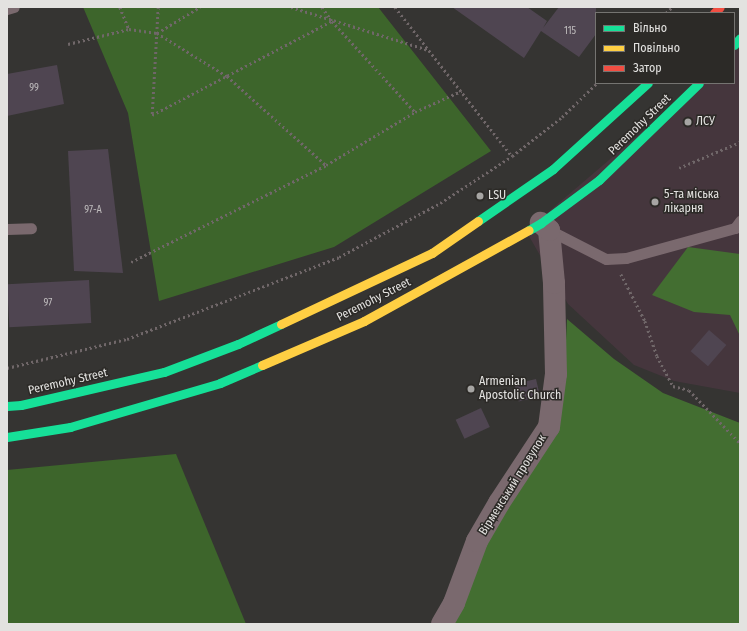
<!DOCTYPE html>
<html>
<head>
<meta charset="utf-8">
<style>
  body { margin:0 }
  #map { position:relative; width:747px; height:631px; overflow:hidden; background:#353432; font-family:"Fira Sans Condensed",sans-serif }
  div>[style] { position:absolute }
  .medical>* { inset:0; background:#45363d }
  .green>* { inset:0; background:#3d652b }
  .forest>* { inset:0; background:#436e31 }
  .building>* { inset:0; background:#4f4551; transform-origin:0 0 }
  .path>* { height:2.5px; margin-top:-1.25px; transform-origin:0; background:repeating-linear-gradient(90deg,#706769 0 2px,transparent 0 5px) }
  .lane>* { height:11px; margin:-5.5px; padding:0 5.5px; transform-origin:5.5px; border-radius:5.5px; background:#7a696e }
  .street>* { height:22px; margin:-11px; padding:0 11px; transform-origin:11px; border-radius:11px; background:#7a696e }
  .fast>* { height:9px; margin:-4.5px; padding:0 4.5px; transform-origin:4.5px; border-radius:4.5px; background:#16e098 }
  .slow>* { height:9px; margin:-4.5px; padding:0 4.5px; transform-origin:4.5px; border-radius:4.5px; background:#ffcf43 }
  .jam>* { height:9px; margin:-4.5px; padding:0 4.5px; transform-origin:4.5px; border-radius:4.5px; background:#f24e42 }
  .dots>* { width:11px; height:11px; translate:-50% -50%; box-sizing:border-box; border:2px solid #2c2a27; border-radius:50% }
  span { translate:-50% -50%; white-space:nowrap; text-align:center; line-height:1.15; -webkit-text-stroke:3px #2c2a27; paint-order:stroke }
  .number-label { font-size:10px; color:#bebbbc }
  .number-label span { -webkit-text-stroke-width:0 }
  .poi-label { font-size:12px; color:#e3e2e0 }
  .left { translate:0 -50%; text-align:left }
  .street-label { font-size:12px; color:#e3e2e0 }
  .frame { position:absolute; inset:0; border:8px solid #e3e2e0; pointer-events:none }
  .legend { position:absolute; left:595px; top:12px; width:140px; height:72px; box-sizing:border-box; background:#2c2a27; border:1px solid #757471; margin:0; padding:5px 7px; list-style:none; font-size:12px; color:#e3e2e0 }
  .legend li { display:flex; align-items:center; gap:8px; height:20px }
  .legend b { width:20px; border:1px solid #757471 }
</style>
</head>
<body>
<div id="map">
  <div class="medical">
    <div style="clip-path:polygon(740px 38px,740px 393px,674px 381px,634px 365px,568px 304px,526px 231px,699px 83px,734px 83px,734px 45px)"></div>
  </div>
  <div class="green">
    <div style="clip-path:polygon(83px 7px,378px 7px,491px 151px,334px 247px,159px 301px,128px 113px)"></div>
    <div style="clip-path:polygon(176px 454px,246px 624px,7px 624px,7px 470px)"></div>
  </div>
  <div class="forest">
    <div style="clip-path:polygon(688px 247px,740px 254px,740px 336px,730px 315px,694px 312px,652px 295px)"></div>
    <div style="clip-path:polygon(567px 319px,614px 359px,663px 393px,740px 423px,740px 624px,442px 624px,564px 383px)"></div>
  </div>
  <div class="building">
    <div style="clip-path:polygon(452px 7px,527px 7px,547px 21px,543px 28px,559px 7px,596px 7px,596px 34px,579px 57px,541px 31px,524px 58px)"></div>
    <div style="clip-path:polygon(57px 65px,64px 104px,7px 116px,7px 74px)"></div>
    <div style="clip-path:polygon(108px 149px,123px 273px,74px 271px,68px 151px)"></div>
    <div style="left:89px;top:280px;width:43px;height:82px;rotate:87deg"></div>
    <div style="left:709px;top:330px;width:23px;height:28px;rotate:41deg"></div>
    <div style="left:536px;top:379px;width:18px;height:22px;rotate:77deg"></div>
    <div style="left:481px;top:408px;width:21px;height:28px;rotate:65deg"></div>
  </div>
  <div class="path">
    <div style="left:120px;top:7px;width:24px;rotate:68deg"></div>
    <div style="left:291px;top:7px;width:144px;rotate:17.4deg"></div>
    <div style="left:322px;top:7px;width:17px;rotate:54deg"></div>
    <div style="left:332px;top:21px;width:123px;rotate:47.6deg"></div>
    <div style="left:395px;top:7px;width:189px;rotate:51.9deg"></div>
    <div style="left:666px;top:13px;width:8px;rotate:-45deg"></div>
    <div style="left:157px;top:33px;width:82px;rotate:31.6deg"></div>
    <div style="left:227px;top:76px;width:133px;rotate:42deg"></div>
    <div style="left:68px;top:44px;width:63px;rotate:-13.8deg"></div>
    <div style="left:129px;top:29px;width:28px;rotate:8deg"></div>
    <div style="left:157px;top:33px;width:50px;rotate:-31.2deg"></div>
    <div style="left:152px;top:114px;width:107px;rotate:-86.8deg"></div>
    <div style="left:152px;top:115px;width:203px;rotate:-27.6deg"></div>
    <div style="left:679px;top:168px;width:66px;rotate:-23.1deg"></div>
    <div style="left:131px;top:262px;width:218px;rotate:-26.4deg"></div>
    <div style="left:326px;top:165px;width:104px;rotate:-30.8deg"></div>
    <div style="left:415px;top:112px;width:51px;rotate:-24.5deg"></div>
    <div style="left:621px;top:274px;width:53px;rotate:62.9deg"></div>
    <div style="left:645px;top:321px;width:37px;rotate:71deg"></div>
    <div style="left:657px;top:356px;width:34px;rotate:62deg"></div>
    <div style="left:673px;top:386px;width:16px;rotate:14deg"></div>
    <div style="left:689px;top:390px;width:74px;rotate:46.1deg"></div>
    <div style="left:7px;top:368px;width:123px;rotate:-13.6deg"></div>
    <div style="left:127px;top:339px;width:227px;rotate:-21.1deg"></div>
    <div style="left:339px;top:257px;width:115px;rotate:-28.1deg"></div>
    <div style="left:440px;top:203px;width:86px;rotate:-33.1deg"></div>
    <div style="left:512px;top:156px;width:63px;rotate:-38deg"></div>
    <div style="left:562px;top:117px;width:49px;rotate:-44.2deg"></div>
  </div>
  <div class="lane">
    <div style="left:7px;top:9px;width:7px;rotate:-16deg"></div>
    <div style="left:7px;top:229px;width:24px;rotate:-2deg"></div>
    <div style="left:549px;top:230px;width:64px;rotate:27deg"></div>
    <div style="left:606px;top:259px;width:20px;rotate:-3deg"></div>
    <div style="left:626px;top:258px;width:113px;rotate:-15.4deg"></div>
    <div style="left:735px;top:228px;width:9px;rotate:-54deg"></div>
  </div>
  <div class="street">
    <div style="left:442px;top:624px;width:24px;rotate:-60deg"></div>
    <div style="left:454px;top:603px;width:66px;rotate:-69.6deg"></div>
    <div style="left:477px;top:541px;width:44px;rotate:-59.9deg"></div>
    <div style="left:499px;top:503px;width:91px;rotate:-56.7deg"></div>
    <div style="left:549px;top:427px;width:53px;rotate:-82.5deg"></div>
    <div style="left:556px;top:374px;width:91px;rotate:-91.3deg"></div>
    <div style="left:554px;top:283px;width:53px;rotate:-95.4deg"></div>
    <div style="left:549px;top:230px;width:11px;rotate:-139deg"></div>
  </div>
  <div class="fast">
    <div style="left:734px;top:45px;width:9px;rotate:-49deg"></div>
    <div style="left:478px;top:221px;width:91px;rotate:-34.7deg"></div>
    <div style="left:553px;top:169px;width:128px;rotate:-42.2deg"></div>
    <div style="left:529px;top:230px;width:14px;rotate:-30deg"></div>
    <div style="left:541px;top:223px;width:72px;rotate:-36.6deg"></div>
    <div style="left:599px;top:180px;width:139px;rotate:-44.1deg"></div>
    <div style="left:7px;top:406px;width:14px;rotate:-4deg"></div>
    <div style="left:21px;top:405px;width:147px;rotate:-13deg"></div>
    <div style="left:164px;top:372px;width:79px;rotate:-20.7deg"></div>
    <div style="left:238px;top:344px;width:47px;rotate:-24.9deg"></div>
    <div style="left:7px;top:437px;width:64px;rotate:-9deg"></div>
    <div style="left:70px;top:427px;width:156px;rotate:-16.3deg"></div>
    <div style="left:220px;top:383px;width:46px;rotate:-23.2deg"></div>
  </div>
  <div class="slow">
    <div style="left:281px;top:324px;width:167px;rotate:-25.2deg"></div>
    <div style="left:432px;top:253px;width:56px;rotate:-34.8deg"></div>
    <div style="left:262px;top:365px;width:111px;rotate:-23.3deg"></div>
    <div style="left:364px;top:321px;width:188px;rotate:-28.9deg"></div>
  </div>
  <div class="jam">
    <div style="left:714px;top:13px;width:8px;rotate:-45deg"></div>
  </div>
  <div class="dots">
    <div style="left:688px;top:122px;background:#a6a5a3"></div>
    <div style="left:480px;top:196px;background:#a6a5a3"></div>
    <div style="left:655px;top:202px;background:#a6a5a3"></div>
    <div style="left:471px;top:389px;background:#a6a5a3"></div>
  </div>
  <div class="number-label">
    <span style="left:570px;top:32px">115</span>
    <span style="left:34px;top:89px">99</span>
    <span style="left:93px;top:211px">97-А</span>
    <span style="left:48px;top:304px">97</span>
  </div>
  <div class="poi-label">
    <span class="left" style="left:696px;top:122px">ЛСУ</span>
    <span class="left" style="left:664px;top:202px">5-та міська<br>лікарня</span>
    <span class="left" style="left:488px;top:196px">LSU</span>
    <span class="left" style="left:479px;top:389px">Armenian<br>Apostolic Church</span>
  </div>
  <div class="street-label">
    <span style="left:640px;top:125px;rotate:-44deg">Peremohy Street</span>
    <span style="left:374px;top:300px;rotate:-27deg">Peremohy Street</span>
    <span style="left:68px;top:382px;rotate:-13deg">Peremohy Street</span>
    <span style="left:513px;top:485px;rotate:-58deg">Вірменський провулок</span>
  </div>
  <div class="frame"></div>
  <ul class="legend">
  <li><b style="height:5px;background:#16e098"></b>Вільно</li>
  <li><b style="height:5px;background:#ffcf43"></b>Повільно</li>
  <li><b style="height:5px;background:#f24e42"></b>Затор</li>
  </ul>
</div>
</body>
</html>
